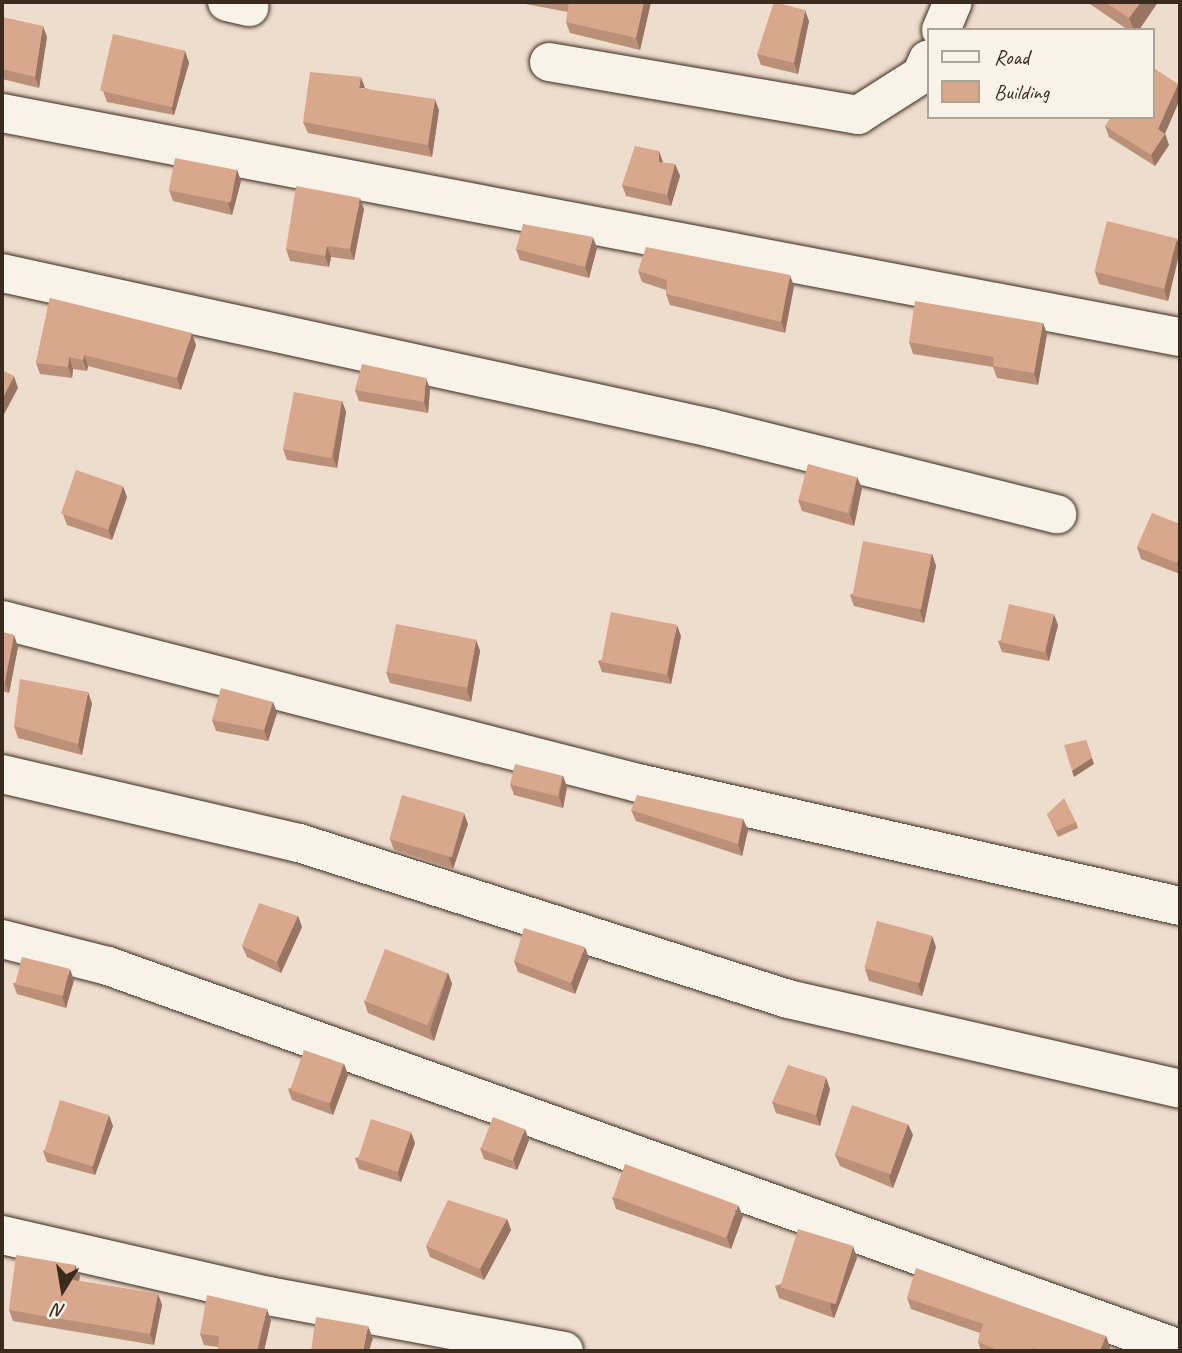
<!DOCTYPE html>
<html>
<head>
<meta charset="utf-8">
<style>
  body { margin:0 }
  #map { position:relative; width:1182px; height:1353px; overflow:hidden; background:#eedccc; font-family:Caveat,sans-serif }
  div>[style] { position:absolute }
  .roads { filter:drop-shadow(0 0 2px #3b2a1e) drop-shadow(0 0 2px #3b2a1e) }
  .minor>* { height:38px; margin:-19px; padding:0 19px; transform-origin:19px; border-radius:19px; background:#f7f3e8 }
  .wall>* { inset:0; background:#bb9078 }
  .shaded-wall>* { inset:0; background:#987562 }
  .building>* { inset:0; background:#d9a78c; transform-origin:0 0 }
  span { translate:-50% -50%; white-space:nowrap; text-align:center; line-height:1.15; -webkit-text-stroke:5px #f7f3e8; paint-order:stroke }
  .frame { position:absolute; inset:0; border:4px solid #3b2a1e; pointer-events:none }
  .legend { position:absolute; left:927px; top:28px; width:228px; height:91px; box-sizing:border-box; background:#f7f3e8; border:2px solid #aca397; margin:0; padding:9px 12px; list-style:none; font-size:21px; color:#3b2a1e }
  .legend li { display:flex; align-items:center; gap:14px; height:35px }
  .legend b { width:35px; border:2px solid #aca397 }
  .north { position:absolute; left:28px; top:1255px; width:70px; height:70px; -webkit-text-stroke:5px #f7f3e8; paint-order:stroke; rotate:191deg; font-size:19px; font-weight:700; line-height:28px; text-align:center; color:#3b2a1e }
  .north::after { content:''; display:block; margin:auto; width:24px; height:32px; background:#3b2a1e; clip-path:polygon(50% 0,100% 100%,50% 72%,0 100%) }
</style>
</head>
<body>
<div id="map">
  <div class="roads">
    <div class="minor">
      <div style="left:227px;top:2px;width:23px;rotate:13deg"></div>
      <div style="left:941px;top:30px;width:30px;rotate:-67deg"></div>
      <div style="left:549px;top:62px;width:314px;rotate:9.7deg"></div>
      <div style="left:858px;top:115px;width:75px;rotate:-32.4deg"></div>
      <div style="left:921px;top:75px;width:17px;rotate:-66deg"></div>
      <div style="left:2px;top:113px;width:1199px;rotate:10.77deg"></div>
      <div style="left:2px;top:273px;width:726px;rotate:12.33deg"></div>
      <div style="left:711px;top:428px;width:357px;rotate:14deg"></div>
      <div style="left:2px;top:620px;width:657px;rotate:14.37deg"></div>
      <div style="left:638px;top:783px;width:556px;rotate:12.79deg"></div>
      <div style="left:2px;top:774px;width:305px;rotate:13.1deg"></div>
      <div style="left:299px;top:843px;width:513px;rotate:17.69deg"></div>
      <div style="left:788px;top:999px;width:402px;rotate:12.9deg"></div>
      <div style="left:2px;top:939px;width:109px;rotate:14.3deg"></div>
      <div style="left:108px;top:966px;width:1138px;rotate:19.66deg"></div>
      <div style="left:2px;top:1235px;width:273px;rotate:12.9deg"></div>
      <div style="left:268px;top:1296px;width:301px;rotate:10.5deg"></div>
    </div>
  </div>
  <div class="wall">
    <div style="clip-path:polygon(515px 2px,651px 2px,640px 50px,570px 33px,566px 22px,568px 12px)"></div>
    <div style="clip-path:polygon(1087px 2px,1158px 2px,1139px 30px,1128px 30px)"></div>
    <div style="clip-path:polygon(2px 17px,47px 37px,39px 88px,2px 79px)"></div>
    <div style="clip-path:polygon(809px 21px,798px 74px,761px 65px,757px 54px)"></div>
    <div style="clip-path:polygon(185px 51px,189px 63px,174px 115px,107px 102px,103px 91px)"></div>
    <div style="clip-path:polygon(365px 88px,439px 110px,432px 157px,308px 133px,303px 122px)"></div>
    <div style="clip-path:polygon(1180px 91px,1180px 99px,1165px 133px,1169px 145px,1155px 166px,1109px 137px,1105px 126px)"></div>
    <div style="clip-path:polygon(663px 163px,675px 164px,680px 176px,671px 206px,626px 196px,622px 185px)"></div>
    <div style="clip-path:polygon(237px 170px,241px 181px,232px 215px,173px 201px,169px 190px)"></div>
    <div style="clip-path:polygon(364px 209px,354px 260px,331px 257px,329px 267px,290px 261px,286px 249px)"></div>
    <div style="clip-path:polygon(597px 248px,589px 278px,520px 260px,516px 249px)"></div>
    <div style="clip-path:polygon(1180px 248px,1168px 301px,1099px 284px,1095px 272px)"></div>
    <div style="clip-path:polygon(638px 271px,794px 286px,785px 333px,670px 305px,666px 294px,666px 290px,642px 282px)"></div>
    <div style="clip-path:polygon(50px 298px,196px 345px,181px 390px,88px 366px,87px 371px,73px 369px,72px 378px,40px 374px,36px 363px)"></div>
    <div style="clip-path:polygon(1043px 323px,1047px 334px,1038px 385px,997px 378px,993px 367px,913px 354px,909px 342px)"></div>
    <div style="clip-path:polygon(430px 389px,428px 413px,359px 401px,355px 390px)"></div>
    <div style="clip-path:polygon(342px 401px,346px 412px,337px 468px,287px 460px,283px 449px)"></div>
    <div style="clip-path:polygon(857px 477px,862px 488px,854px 526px,802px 511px,798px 500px)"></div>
    <div style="clip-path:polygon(127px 497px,112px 540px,67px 525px,63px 514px)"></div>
    <div style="clip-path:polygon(1180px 524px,1180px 574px,1141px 559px,1137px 547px)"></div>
    <div style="clip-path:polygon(932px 554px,936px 566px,924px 623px,854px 606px,850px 595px)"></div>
    <div style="clip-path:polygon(1058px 625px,1049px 661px,1002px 652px,998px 641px)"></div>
    <div style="clip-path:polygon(2px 632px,14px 635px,18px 647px,9px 693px,2px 691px)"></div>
    <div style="clip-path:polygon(681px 636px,671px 684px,602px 672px,598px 661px)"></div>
    <div style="clip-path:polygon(476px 640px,480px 651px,471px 702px,390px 683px,386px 672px)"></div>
    <div style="clip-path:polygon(273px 702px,277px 713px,268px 741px,216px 731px,212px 720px)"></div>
    <div style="clip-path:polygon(92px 703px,82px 755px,18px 738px,14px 726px)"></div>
    <div style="clip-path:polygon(563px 776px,567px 787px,563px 808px,514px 795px,510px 784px)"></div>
    <div style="clip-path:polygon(631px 810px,743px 819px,748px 830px,742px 856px,636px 821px)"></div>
    <div style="clip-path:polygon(1047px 814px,1076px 822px,1078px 828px,1058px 837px)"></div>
    <div style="clip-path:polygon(468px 824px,453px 869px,394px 850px,390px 839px)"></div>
    <div style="clip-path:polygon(298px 916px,302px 927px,281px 973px,247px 957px,242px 946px)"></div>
    <div style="clip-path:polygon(936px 947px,922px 996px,869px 981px,865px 969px)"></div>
    <div style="clip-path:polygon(589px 958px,575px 994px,518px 972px,514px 961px)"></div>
    <div style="clip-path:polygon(448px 973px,452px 984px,434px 1041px,368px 1013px,364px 1001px)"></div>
    <div style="clip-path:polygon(74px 980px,66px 1008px,17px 994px,13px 983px)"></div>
    <div style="clip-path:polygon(344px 1064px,348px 1075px,333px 1115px,292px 1100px,288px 1089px)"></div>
    <div style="clip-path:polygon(830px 1089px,820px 1126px,776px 1113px,772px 1102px)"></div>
    <div style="clip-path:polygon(113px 1126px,95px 1175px,47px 1162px,43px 1151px)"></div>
    <div style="clip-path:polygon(913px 1135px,893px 1188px,840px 1166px,835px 1155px)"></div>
    <div style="clip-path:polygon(529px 1140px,517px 1170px,484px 1159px,480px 1148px)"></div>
    <div style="clip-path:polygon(415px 1143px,401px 1182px,359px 1169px,355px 1158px)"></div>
    <div style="clip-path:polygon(612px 1197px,743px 1216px,731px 1249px,616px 1209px)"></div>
    <div style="clip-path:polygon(507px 1219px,511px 1230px,484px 1280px,430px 1257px,426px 1246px)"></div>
    <div style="clip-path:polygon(857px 1258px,834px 1318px,779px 1298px,775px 1286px)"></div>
    <div style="clip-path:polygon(75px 1265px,80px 1276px,79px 1281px,158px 1294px,162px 1305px,154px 1345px,13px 1321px,9px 1310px)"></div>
    <div style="clip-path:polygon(907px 1298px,1106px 1336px,1110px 1347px,1109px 1351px,981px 1351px,978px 1342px,980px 1333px,911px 1309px)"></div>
    <div style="clip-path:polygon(271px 1320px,264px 1351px,223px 1351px,218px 1347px,204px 1345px,200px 1334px)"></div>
  </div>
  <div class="shaded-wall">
    <div style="clip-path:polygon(644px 2px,651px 2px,640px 50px,636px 38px)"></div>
    <div style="clip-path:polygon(1141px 2px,1158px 2px,1139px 30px,1134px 30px,1129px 18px)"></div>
    <div style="clip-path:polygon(805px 10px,809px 21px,798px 74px,794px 63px)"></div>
    <div style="clip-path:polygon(43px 26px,47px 37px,39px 88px,35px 77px)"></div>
    <div style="clip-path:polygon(185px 51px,189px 63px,174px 115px,170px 104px)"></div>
    <div style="clip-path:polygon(361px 77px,365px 88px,359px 88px)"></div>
    <div style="clip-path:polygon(1178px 84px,1180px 91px,1180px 99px,1164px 136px,1165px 134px,1169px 145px,1155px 166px,1151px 155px,1158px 129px)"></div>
    <div style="clip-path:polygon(435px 99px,439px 110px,432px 157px,428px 145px)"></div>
    <div style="clip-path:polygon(659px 151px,663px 162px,663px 174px,659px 162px)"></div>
    <div style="clip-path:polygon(675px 164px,680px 176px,671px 206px,667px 195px)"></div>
    <div style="clip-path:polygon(237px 170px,241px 181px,232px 215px,228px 203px)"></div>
    <div style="clip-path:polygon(360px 198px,364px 209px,354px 260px,350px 249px)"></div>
    <div style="clip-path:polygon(593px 237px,597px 248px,589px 278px,585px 267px)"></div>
    <div style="clip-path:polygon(1177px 238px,1180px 251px,1168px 301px,1164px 290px)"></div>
    <div style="clip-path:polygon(327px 246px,331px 257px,329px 267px,325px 256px)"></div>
    <div style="clip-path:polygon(790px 275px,794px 286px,785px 333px,781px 322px)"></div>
    <div style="clip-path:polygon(1043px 323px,1047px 334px,1038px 385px,1034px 373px)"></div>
    <div style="clip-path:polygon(192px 333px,196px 345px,181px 390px,177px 378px)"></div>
    <div style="clip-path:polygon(84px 355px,88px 366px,87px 371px,83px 360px)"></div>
    <div style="clip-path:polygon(69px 357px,73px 369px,72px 378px,68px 367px)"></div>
    <div style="clip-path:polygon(14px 376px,18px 388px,2px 418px,2px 399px)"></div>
    <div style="clip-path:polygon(426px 378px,430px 389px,428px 413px,424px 402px)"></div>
    <div style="clip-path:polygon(342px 401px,346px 412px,337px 468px,333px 457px)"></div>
    <div style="clip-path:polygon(857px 477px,862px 488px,854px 526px,850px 515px)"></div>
    <div style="clip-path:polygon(123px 486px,127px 497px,112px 540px,108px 529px)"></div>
    <div style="clip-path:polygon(932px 554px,936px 566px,924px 623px,920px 611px)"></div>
    <div style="clip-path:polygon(1180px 555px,1180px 572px,1177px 563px)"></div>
    <div style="clip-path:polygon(1054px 614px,1058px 625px,1049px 661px,1045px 650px)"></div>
    <div style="clip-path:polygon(677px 625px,681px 636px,671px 684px,667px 673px)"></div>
    <div style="clip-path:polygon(14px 635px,18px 647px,9px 693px,5px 682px)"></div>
    <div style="clip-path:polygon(476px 640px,480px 651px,471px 702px,467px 691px)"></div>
    <div style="clip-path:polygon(88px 692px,92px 703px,82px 755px,78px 744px)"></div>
    <div style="clip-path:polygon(273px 702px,277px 713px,268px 741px,264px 730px)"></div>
    <div style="clip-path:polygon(1086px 740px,1094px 764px,1074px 777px,1072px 771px)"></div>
    <div style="clip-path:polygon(563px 776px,567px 787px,563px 808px,559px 797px)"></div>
    <div style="clip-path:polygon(464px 813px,468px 824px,453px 869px,449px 858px)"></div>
    <div style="clip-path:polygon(743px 819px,748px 830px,742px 856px,738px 844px)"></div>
    <div style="clip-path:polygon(298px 916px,302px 927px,281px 973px,277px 962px)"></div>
    <div style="clip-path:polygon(932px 936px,936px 947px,922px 996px,918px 985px)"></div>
    <div style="clip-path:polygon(585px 947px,589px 958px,575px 994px,571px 983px)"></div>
    <div style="clip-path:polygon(70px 969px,74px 980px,66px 1008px,62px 997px)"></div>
    <div style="clip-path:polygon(448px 973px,452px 984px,434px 1041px,430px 1030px)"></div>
    <div style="clip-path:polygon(344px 1064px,348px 1075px,333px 1115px,329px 1104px)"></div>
    <div style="clip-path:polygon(826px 1077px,830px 1089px,820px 1126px,816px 1115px)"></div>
    <div style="clip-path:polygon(109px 1115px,113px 1126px,95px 1175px,91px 1164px)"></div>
    <div style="clip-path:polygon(908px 1124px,913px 1135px,893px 1188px,889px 1177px)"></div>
    <div style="clip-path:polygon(525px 1129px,529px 1140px,517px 1170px,513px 1158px)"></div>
    <div style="clip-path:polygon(411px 1132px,415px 1143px,401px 1182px,397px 1171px)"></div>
    <div style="clip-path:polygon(738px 1205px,743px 1216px,731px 1249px,727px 1238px)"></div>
    <div style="clip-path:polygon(507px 1219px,511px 1230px,484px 1280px,480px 1269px)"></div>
    <div style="clip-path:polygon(853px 1246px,857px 1258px,834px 1318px,830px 1306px)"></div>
    <div style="clip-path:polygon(75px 1265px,80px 1276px,77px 1291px,73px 1280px)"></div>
    <div style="clip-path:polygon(158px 1294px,162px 1305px,154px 1345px,150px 1334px)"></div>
    <div style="clip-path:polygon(267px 1309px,271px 1320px,264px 1351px,257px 1351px)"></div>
    <div style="clip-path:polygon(368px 1326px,373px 1338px,369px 1351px,363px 1351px)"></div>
    <div style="clip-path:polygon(1106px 1336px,1110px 1347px,1109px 1351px,1100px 1351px)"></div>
  </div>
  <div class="building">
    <div style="clip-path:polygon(569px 2px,644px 2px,636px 38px,566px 22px)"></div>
    <div style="clip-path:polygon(774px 2px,805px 10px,794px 63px,757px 54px)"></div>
    <div style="clip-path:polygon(1105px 2px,1141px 2px,1129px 18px)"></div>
    <div style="clip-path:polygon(2px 17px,43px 26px,35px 77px,2px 69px)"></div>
    <div style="left:113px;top:34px;width:74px;height:58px;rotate:13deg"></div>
    <div style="clip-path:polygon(1152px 67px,1178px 84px,1158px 129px,1165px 134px,1151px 155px,1105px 126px,1111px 117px,1152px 117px)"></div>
    <div style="clip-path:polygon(310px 72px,361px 77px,359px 88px,435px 99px,428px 145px,303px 122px)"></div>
    <div style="clip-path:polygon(635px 146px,659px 151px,659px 162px,675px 164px,667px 195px,622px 185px)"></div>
    <div style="left:175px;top:158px;width:63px;height:33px;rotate:11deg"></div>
    <div style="clip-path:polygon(296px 186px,360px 198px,350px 249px,327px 246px,325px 256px,286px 249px)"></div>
    <div style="left:1107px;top:221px;width:72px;height:52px;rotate:14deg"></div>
    <div style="clip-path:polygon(523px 224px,593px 237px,585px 267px,516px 249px)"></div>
    <div style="clip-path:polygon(646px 247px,790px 275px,781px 322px,666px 294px,667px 280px,638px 271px)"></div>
    <div style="clip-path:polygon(50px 298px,192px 333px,177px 378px,84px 355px,83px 360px,69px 357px,68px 367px,36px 363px)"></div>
    <div style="clip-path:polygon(915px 301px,1043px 323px,1034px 373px,993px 366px,994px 357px,909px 342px)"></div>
    <div style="clip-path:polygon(362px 364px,426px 378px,424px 402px,355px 390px)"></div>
    <div style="clip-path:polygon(2px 370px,14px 376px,2px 399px)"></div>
    <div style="left:294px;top:392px;width:49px;height:58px;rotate:11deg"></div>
    <div style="left:808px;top:464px;width:51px;height:37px;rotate:15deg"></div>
    <div style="left:76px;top:470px;width:50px;height:46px;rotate:19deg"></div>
    <div style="clip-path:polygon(1152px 513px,1180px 524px,1180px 555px,1177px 563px,1137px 547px)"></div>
    <div style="left:863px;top:541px;width:70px;height:56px;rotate:11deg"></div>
    <div style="left:1009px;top:604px;width:46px;height:39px;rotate:13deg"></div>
    <div style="left:611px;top:612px;width:67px;height:51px;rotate:11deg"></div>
    <div style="left:396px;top:624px;width:82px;height:49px;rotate:11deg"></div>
    <div style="clip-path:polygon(2px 632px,14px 635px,5px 682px,2px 681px)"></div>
    <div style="clip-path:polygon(20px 679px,88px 692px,78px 744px,14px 726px)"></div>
    <div style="clip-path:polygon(221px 688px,273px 702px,264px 730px,212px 720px)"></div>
    <div style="clip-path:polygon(1086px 740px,1092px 758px,1072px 771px,1064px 745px)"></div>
    <div style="left:515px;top:764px;width:49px;height:21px;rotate:14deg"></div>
    <div style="left:402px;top:795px;width:65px;height:46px;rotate:16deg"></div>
    <div style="clip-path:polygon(637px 795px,743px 819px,738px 844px,631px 810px)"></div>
    <div style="clip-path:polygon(1064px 798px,1076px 822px,1056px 831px,1047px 814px)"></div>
    <div style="clip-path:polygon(259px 903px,298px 916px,277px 962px,242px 946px)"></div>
    <div style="left:877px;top:921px;width:57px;height:49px;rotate:15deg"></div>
    <div style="clip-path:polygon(524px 928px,585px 947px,571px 983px,514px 961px)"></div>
    <div style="left:385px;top:949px;width:67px;height:56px;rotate:21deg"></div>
    <div style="left:22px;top:957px;width:49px;height:28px;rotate:14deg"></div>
    <div style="left:304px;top:1050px;width:42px;height:42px;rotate:19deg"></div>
    <div style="clip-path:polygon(788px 1065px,826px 1077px,816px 1115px,772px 1102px)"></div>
    <div style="left:60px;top:1100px;width:51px;height:54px;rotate:17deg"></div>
    <div style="left:852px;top:1105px;width:59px;height:53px;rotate:19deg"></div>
    <div style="left:493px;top:1117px;width:34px;height:34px;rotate:21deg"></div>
    <div style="left:371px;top:1119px;width:42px;height:42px;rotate:18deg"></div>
    <div style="left:625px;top:1164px;width:120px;height:35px;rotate:20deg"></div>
    <div style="clip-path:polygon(448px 1200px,507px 1219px,480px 1269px,426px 1246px)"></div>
    <div style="left:798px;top:1229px;width:58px;height:61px;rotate:17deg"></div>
    <div style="clip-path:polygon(16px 1255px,75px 1265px,73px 1280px,158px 1294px,150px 1334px,9px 1310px)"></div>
    <div style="clip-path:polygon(916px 1268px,1106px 1336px,1100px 1351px,1043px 1351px,1032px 1348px,1031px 1351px,1000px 1351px,978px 1342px,983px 1324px,907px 1298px)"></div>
    <div style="clip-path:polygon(207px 1295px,267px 1309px,257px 1351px,218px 1350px,219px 1336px,200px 1334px)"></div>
    <div style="clip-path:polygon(316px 1317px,368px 1326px,363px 1351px,311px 1351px)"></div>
  </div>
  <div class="frame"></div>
  <ul class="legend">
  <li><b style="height:9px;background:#f7f3e8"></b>Road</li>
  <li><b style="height:19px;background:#d9a78c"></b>Building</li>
  </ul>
  <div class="north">N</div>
</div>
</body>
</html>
